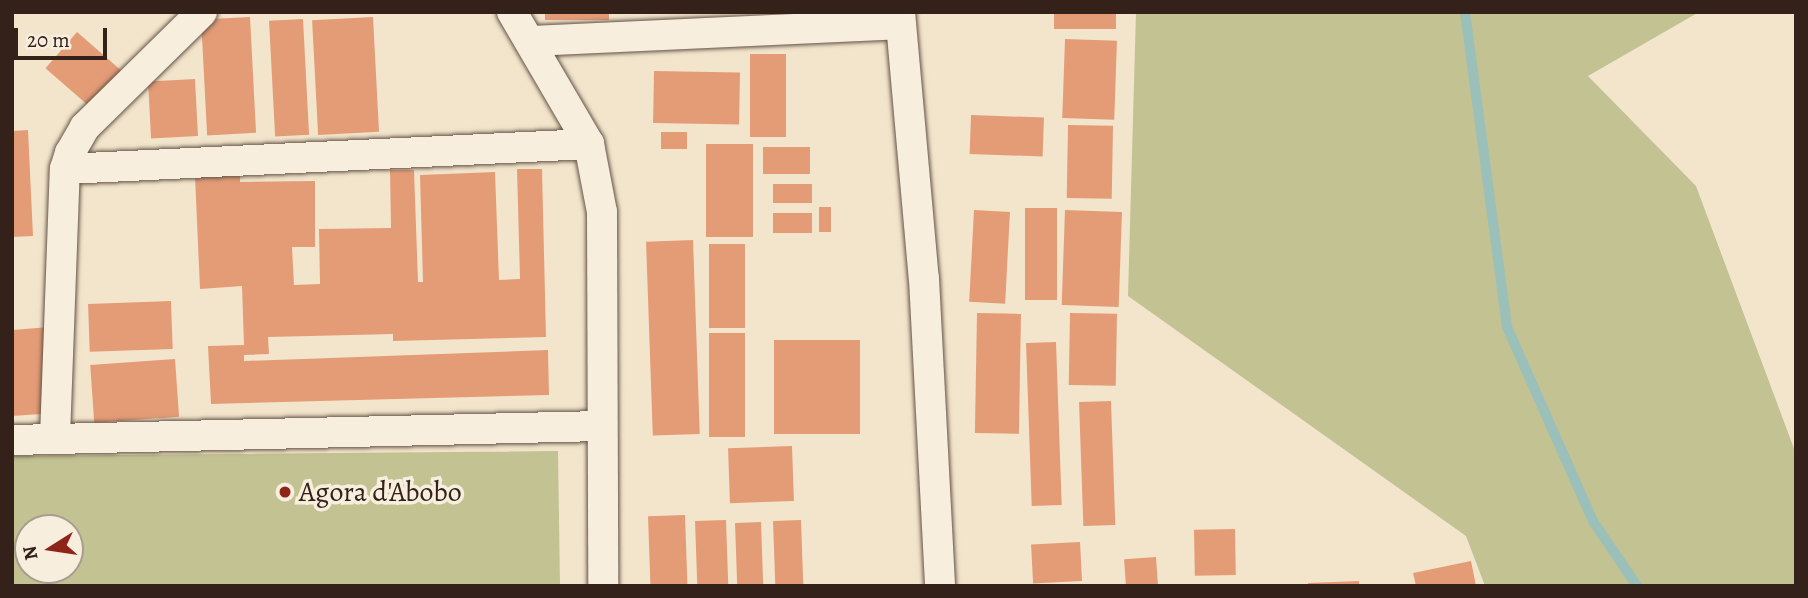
<!DOCTYPE html>
<html>
<head>
<meta charset="utf-8">
<style>
  body { margin:0 }
  #map { position:relative; width:1808px; height:598px; overflow:hidden; background:#f3e5cc; font-family:Alegreya,serif }
  div>[style] { position:absolute }
  .green>* { inset:0; background:#c2c293 }
  .stream>* { height:10px; margin:-5px; padding:0 5px; transform-origin:5px; border-radius:5px; background:#9bbfb9 }
  .building>* { inset:0; background:#e49c77; transform-origin:0 0 }
  .roads { filter:drop-shadow(0 0 2px #645346) drop-shadow(0 0 2px #645346) }
  .street>* { height:30px; margin:-15px; padding:0 15px; transform-origin:15px; border-radius:15px; background:#f7eede }
  .dots>* { width:19px; height:19px; translate:-50% -50%; box-sizing:border-box; border:4px solid #f7eede; border-radius:50% }
  span { translate:-50% -50%; white-space:nowrap; text-align:center; line-height:1.15; -webkit-text-stroke:7px #f7eede; paint-order:stroke }
  .poi-label { font-size:28px; color:#34221a }
  .left { translate:0 -50%; text-align:left }
  .frame { position:absolute; inset:0; border:14px solid #34221a; pointer-events:none }
  .north { position:absolute; left:14px; top:514px; width:70px; height:70px; box-sizing:border-box; background:#f7eede; border:2px solid #a99c90; border-radius:50%; rotate:258deg; font-size:19px; font-weight:700; line-height:28px; text-align:center; color:#34221a }
  .north::after { content:''; display:block; margin:auto; width:24px; height:32px; background:#8f2418; clip-path:polygon(50% 0,100% 100%,50% 72%,0 100%) }
  .scale { position:absolute; left:14px; top:28px; width:93px; height:32px; box-sizing:border-box; border:4px solid #34221a; border-top:0; padding-left:9px; font-size:21px; line-height:24px; white-space:nowrap; color:#34221a; -webkit-text-stroke:5px #f7eede; paint-order:stroke }
</style>
</head>
<body>
<div id="map">
  <div class="green">
    <div style="clip-path:polygon(1136px 12px,1699px 12px,1588px 76px,1696px 186px,1796px 454px,1796px 586px,1485px 586px,1466px 536px,1128px 296px)"></div>
    <div style="clip-path:polygon(evenodd,558px 451px,560px 586px,12px 586px,12px 456px,558px 451px,28px 528px,70px 528px,70px 570px,28px 570px,28px 528px)"></div>
  </div>
  <div class="stream">
    <div style="left:1465px;top:12px;width:318px;rotate:82.4deg"></div>
    <div style="left:1507px;top:327px;width:212px;rotate:66.1deg"></div>
    <div style="left:1593px;top:521px;width:78px;rotate:55.9deg"></div>
  </div>
  <div class="building">
    <div style="left:545px;top:12px;width:64px;height:8px"></div>
    <div style="left:1054px;top:12px;width:62px;height:17px"></div>
    <div style="left:250px;top:17px;width:116px;height:49px;rotate:87deg"></div>
    <div style="left:373px;top:17px;width:115px;height:61px;rotate:87deg"></div>
    <div style="left:303px;top:19px;width:116px;height:34px;rotate:87deg"></div>
    <div style="left:77px;top:32px;width:67px;height:48px;rotate:41deg"></div>
    <div style="left:1065px;top:39px;width:52px;height:79px;rotate:2deg"></div>
    <div style="left:750px;top:54px;width:36px;height:83px"></div>
    <div style="left:654px;top:71px;width:86px;height:52px;rotate:1deg"></div>
    <div style="left:195px;top:79px;width:57px;height:47px;rotate:87deg"></div>
    <div style="left:971px;top:115px;width:73px;height:39px;rotate:2deg"></div>
    <div style="left:1068px;top:125px;width:45px;height:73px;rotate:1deg"></div>
    <div style="clip-path:polygon(28px 130px,33px 236px,12px 237px,12px 131px)"></div>
    <div style="left:661px;top:132px;width:26px;height:17px"></div>
    <div style="left:706px;top:144px;width:47px;height:93px"></div>
    <div style="left:763px;top:147px;width:47px;height:27px"></div>
    <div style="clip-path:polygon(517px 169px,542px 169px,546px 337px,393px 341px,393px 334px,268px 337px,269px 354px,244px 355px,244px 361px,548px 350px,549px 395px,211px 404px,208px 346px,244px 345px,242px 286px,200px 289px,195px 176px,240px 175px,240px 182px,315px 181px,315px 247px,292px 247px,294px 285px,320px 284px,319px 229px,391px 228px,390px 170px,414px 170px,418px 282px,423px 282px,420px 175px,495px 172px,499px 280px,520px 279px)"></div>
    <div style="left:773px;top:184px;width:39px;height:19px"></div>
    <div style="left:819px;top:207px;width:12px;height:25px"></div>
    <div style="left:1025px;top:208px;width:32px;height:92px"></div>
    <div style="left:974px;top:210px;width:36px;height:92px;rotate:3deg"></div>
    <div style="left:1065px;top:210px;width:57px;height:95px;rotate:2deg"></div>
    <div style="left:812px;top:213px;width:20px;height:39px;rotate:90deg"></div>
    <div style="left:693px;top:240px;width:194px;height:47px;rotate:88deg"></div>
    <div style="left:709px;top:244px;width:36px;height:84px"></div>
    <div style="left:171px;top:301px;width:48px;height:83px;rotate:88deg"></div>
    <div style="left:977px;top:313px;width:44px;height:120px;rotate:1deg"></div>
    <div style="left:1070px;top:313px;width:47px;height:72px;rotate:1deg"></div>
    <div style="clip-path:polygon(50px 327px,56px 413px,12px 416px,12px 330px)"></div>
    <div style="left:709px;top:333px;width:36px;height:104px"></div>
    <div style="left:774px;top:340px;width:86px;height:94px"></div>
    <div style="left:1056px;top:342px;width:163px;height:30px;rotate:88deg"></div>
    <div style="left:175px;top:359px;width:58px;height:85px;rotate:86deg"></div>
    <div style="left:1111px;top:401px;width:124px;height:32px;rotate:88deg"></div>
    <div style="left:792px;top:446px;width:55px;height:64px;rotate:88deg"></div>
    <div style="left:685px;top:515px;width:71px;height:37px;rotate:88deg"></div>
    <div style="left:726px;top:520px;width:66px;height:31px;rotate:88deg"></div>
    <div style="left:801px;top:520px;width:66px;height:28px;rotate:88deg"></div>
    <div style="left:761px;top:522px;width:64px;height:26px;rotate:88deg"></div>
    <div style="left:1235px;top:529px;width:46px;height:41px;rotate:89deg"></div>
    <div style="left:1080px;top:542px;width:39px;height:49px;rotate:87deg"></div>
    <div style="left:1156px;top:557px;width:29px;height:32px;rotate:86deg"></div>
    <div style="clip-path:polygon(1471px 561px,1476px 586px,1416px 586px,1413px 573px)"></div>
    <div style="clip-path:polygon(1359px 581px,1359px 586px,1308px 586px,1308px 583px)"></div>
  </div>
  <div class="roads">
    <div class="street">
      <div style="left:512px;top:12px;width:153px;rotate:59.7deg"></div>
      <div style="left:589px;top:144px;width:69px;rotate:79.2deg"></div>
      <div style="left:602px;top:212px;width:374px;rotate:89.8deg"></div>
      <div style="left:900px;top:12px;width:268px;rotate:84.9deg"></div>
      <div style="left:924px;top:279px;width:307px;rotate:87deg"></div>
      <div style="left:530px;top:41px;width:370px;rotate:-2.6deg"></div>
      <div style="left:65px;top:169px;width:525px;rotate:-2.73deg"></div>
      <div style="left:55px;top:437px;width:268px;rotate:-87.9deg"></div>
      <div style="left:65px;top:169px;width:17px;rotate:-73deg"></div>
      <div style="left:70px;top:153px;width:30px;rotate:-60deg"></div>
      <div style="left:85px;top:127px;width:164px;rotate:-44.5deg"></div>
      <div style="left:12px;top:440px;width:590px;rotate:-1.36deg"></div>
    </div>
  </div>
  <div class="dots">
    <div style="left:285px;top:492px;background:#8f2418"></div>
  </div>
  <div class="poi-label">
    <span class="left" style="left:299px;top:492px">Agora d'Abobo</span>
  </div>
  <div class="frame"></div>
  <div class="north">N</div>
  <div class="scale">20 m</div>
</div>
</body>
</html>
